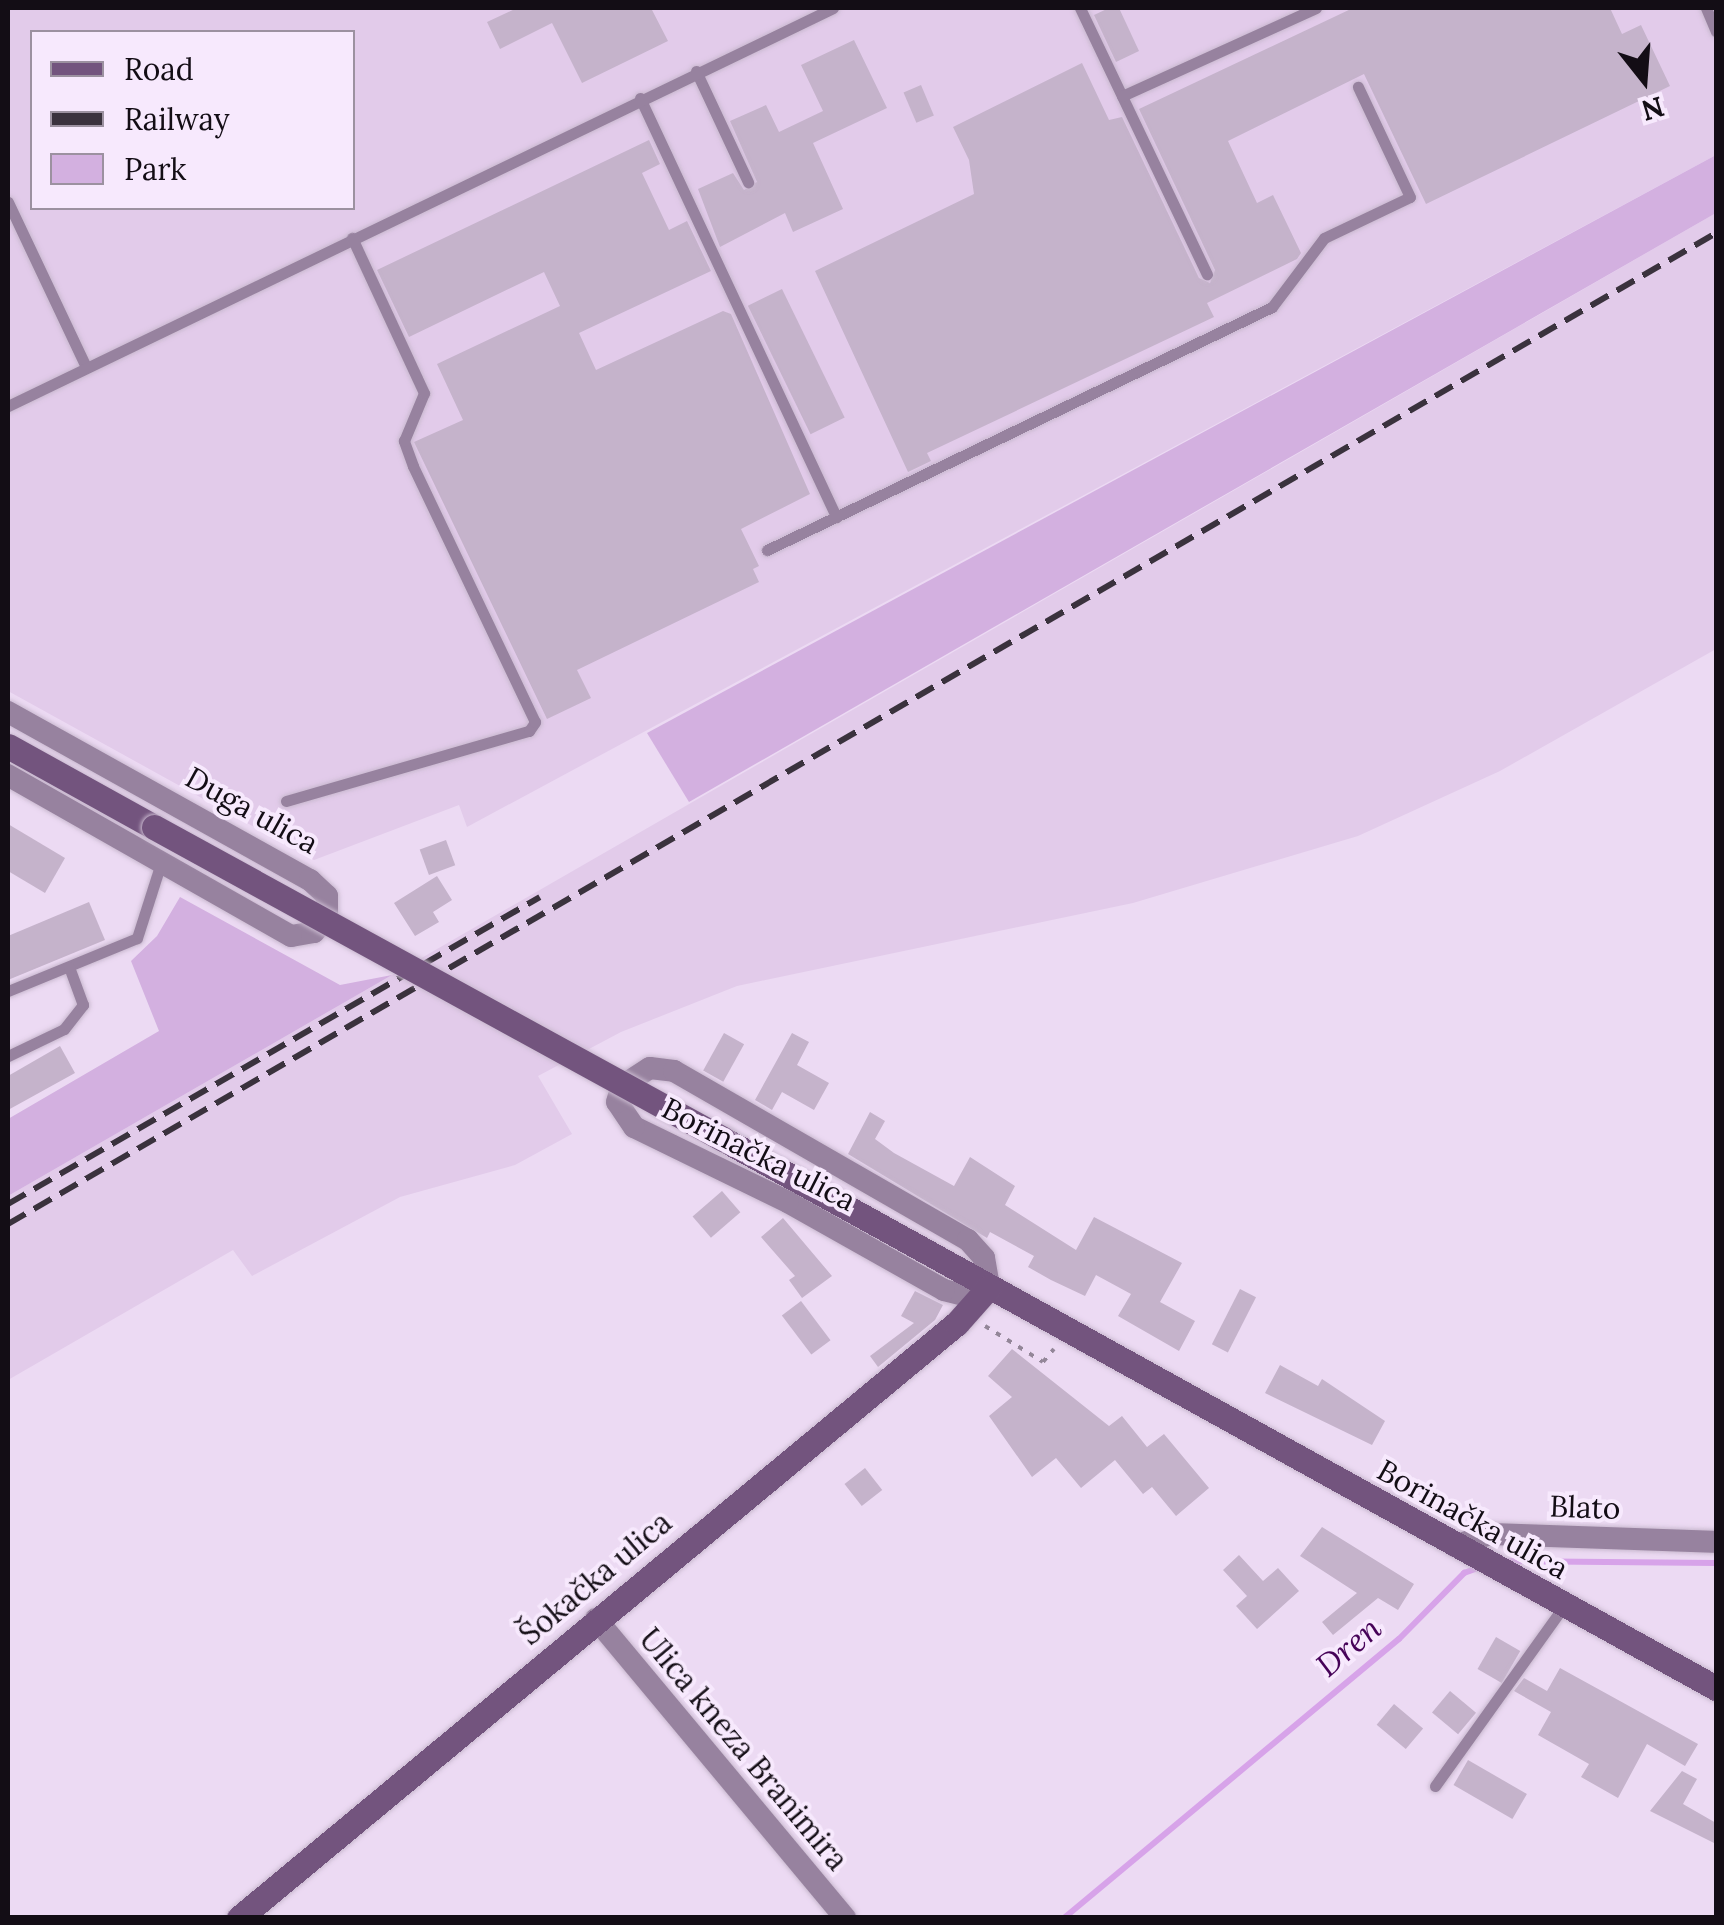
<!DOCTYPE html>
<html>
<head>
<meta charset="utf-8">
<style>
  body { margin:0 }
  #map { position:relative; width:1724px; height:1925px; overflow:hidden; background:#ecdaf3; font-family:Lora,serif }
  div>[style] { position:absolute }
  .built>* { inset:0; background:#e2cbea }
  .green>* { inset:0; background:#d3b0e0 }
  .stream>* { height:6px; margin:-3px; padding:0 3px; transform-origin:3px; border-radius:3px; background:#d7a3e9 }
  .building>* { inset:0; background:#c5b3cb; transform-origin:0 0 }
  .path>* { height:4px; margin-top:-2px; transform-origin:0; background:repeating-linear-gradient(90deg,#938698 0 5px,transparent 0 13px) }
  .roads { filter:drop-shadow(0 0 2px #c9b9cf) drop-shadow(0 0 2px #c9b9cf) }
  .lane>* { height:11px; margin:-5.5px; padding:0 5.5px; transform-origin:5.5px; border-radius:5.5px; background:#97829f }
  .street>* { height:22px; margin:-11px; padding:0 11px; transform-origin:11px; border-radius:11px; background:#97829f }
  .secondary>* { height:25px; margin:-12.5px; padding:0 12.5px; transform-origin:12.5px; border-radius:12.5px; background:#73547e }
  .rail>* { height:6px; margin-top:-3px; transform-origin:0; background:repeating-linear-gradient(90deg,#3a323d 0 20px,transparent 0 30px) }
  .bridges { filter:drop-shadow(0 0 2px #c9b9cf) drop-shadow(0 0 2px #c9b9cf) }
  .secondary-bridge>* { height:25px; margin:-12.5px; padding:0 12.5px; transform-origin:12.5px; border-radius:12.5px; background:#73547e }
  span { translate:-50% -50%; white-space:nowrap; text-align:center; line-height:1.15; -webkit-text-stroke:8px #f7e9fd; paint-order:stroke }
  .street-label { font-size:30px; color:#130d15 }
  .water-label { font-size:32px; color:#460258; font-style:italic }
  .frame { position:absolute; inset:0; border:10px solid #130d15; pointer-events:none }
  .legend { position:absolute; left:30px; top:30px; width:325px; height:180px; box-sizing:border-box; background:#f7e9fd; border:2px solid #9c91a0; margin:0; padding:12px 18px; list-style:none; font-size:30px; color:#130d15 }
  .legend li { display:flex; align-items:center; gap:20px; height:50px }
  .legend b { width:50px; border:2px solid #9c91a0 }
  .north { position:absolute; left:1594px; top:30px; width:100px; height:100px; -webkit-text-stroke:8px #f7e9fd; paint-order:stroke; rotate:163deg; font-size:28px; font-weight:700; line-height:40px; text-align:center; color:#130d15 }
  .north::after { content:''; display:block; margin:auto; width:35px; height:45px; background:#130d15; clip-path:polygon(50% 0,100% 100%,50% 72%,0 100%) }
</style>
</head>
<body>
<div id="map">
  <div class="built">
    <div style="clip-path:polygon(evenodd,8px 8px,1716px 8px,1716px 155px,467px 827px,459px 805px,314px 860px,8px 691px,8px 8px,32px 32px,352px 32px,352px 208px,32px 208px,32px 32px)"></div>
    <div style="clip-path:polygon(1716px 213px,1716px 649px,1500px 771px,1358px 836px,1133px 903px,737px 986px,621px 1032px,538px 1076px,572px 1134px,515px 1165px,400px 1197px,252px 1276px,233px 1250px,8px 1380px,8px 1196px)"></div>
  </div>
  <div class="green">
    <div style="clip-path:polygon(1716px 155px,1716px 213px,689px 802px,647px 733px)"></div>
    <div style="clip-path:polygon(180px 897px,340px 985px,392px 975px,8px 1196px,8px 1119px,159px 1031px,131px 961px,157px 936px)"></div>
  </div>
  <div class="stream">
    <div style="left:1500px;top:1561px;width:216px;rotate:0.5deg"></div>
    <div style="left:1064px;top:1918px;width:436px;rotate:-39.8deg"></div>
    <div style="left:1399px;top:1639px;width:93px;rotate:-45.4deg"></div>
    <div style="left:1464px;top:1573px;width:20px;rotate:-20deg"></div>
  </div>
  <div class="building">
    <div style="clip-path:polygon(517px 8px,651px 8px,668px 41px,582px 83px,552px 23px,500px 49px,487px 22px)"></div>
    <div style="clip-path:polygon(1109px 8px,1119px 8px,1139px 51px,1116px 62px,1094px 15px)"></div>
    <div style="clip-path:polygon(1353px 8px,1610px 8px,1622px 34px,1641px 25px,1670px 86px,1426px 204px,1364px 74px,1228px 141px,1257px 203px,1273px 195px,1301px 253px,1297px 259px,1207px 303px,1214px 317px,927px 453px,931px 461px,908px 472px,815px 271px,974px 194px,969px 160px,953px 127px,1082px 63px,1109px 120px,1122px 117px,1199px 278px,1210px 283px,1215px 270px,1139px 109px)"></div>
    <div style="clip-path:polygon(854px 40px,887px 108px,813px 143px,843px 209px,793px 232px,785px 213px,720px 247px,698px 189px,733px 173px,744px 190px,757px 182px,730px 121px,766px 105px,779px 132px,823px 111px,801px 65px)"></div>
    <div style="left:921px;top:85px;width:33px;height:19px;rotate:67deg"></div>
    <div style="clip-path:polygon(649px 140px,660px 164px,642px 173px,669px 230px,687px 221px,711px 271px,579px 333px,596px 370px,723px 311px,731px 314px,810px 494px,741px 529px,759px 566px,753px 569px,759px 582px,577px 670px,591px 698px,547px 719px,414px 442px,463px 420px,437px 364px,560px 306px,544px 272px,409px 337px,377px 270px)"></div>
    <div style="left:782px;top:289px;width:143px;height:38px;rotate:64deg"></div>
    <div style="clip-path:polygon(8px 824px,65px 858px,45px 893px,8px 871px)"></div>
    <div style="left:446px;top:840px;width:27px;height:28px;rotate:70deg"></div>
    <div style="clip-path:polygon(437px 876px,452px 900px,433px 912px,439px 922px,415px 936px,394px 903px)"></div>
    <div style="clip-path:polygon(89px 902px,105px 940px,8px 980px,8px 936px)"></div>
    <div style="left:724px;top:1033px;width:23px;height:43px;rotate:29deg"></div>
    <div style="clip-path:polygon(792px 1033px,809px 1042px,797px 1065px,829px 1083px,814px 1110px,782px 1092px,772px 1110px,755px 1100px)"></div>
    <div style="clip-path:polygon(60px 1046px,75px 1073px,8px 1110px,8px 1076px)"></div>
    <div style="clip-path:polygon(870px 1112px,885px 1121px,875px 1139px,894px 1153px,954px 1186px,970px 1157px,1015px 1186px,1005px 1205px,1076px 1250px,1094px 1217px,1182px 1263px,1160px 1302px,1195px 1321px,1179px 1351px,1118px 1316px,1131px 1294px,1096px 1275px,1085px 1296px,1051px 1280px,1028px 1267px,1034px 1256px,990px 1232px,987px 1238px,848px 1154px)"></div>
    <div style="left:722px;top:1191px;width:28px;height:39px;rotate:49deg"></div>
    <div style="clip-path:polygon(783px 1218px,832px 1276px,802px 1298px,789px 1280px,795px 1276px,761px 1237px)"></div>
    <div style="left:1240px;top:1289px;width:18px;height:62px;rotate:27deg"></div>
    <div style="clip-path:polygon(915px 1291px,943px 1305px,935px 1320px,878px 1367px,870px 1356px,914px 1323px,901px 1316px)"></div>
    <div style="left:801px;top:1301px;width:49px;height:24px;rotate:53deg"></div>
    <div style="clip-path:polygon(1012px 1349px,1109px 1426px,1122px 1416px,1147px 1447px,1164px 1434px,1209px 1488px,1176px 1516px,1152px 1487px,1143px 1494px,1115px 1460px,1081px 1488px,1056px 1458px,1032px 1477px,989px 1416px,1012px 1397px,988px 1376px)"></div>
    <div style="clip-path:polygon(1280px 1365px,1318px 1386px,1322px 1379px,1385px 1421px,1372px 1445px,1265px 1393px)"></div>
    <div style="left:865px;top:1468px;width:28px;height:26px;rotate:52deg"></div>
    <div style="clip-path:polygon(1322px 1527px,1414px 1584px,1398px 1610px,1378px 1598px,1333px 1635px,1322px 1622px,1357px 1593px,1300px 1556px)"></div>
    <div style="clip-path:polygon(1239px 1555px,1263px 1581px,1278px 1568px,1299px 1591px,1257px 1629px,1236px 1606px,1247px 1596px,1223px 1570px)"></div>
    <div style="left:1496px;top:1637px;width:28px;height:37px;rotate:30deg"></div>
    <div style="clip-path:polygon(1560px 1668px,1698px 1744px,1685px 1766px,1647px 1744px,1618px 1798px,1581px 1777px,1589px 1764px,1538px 1735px,1551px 1712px,1514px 1691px,1524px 1678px,1547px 1691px)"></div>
    <div style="left:1450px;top:1691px;width:34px;height:28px;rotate:40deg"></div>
    <div style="left:1394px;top:1704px;width:38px;height:27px;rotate:40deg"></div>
    <div style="left:1468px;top:1760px;width:68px;height:29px;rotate:30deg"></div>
    <div style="clip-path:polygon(1682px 1771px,1697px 1779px,1683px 1804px,1716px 1823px,1716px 1844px,1650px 1811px)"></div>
  </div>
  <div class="path">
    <div style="left:985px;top:1326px;width:68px;rotate:31.8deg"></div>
    <div style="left:1043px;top:1362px;width:17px;rotate:-50deg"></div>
  </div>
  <div class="roads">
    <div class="lane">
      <div style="left:1080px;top:8px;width:295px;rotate:64.5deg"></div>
      <div style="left:1706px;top:8px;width:25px;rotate:67deg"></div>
      <div style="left:696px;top:71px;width:123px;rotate:64.9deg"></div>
      <div style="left:1122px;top:96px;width:213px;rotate:-24.4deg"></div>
      <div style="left:640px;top:98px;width:463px;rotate:64.9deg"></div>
      <div style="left:8px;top:202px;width:183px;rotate:64.7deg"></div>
      <div style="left:8px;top:406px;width:916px;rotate:-25.75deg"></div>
      <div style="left:767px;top:550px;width:560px;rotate:-25.7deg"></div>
      <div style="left:1272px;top:307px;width:86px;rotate:-53deg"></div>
      <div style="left:1324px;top:238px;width:95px;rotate:-25.5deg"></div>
      <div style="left:1410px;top:197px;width:122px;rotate:-115.3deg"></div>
      <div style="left:286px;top:801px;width:253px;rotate:-16.1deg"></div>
      <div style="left:529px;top:731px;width:11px;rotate:-56deg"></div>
      <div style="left:535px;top:722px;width:284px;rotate:-115.5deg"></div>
      <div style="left:413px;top:466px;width:27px;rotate:-110deg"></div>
      <div style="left:404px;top:441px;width:52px;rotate:-67.4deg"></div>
      <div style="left:424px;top:393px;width:171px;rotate:-114.9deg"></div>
      <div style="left:8px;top:991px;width:139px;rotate:-22.3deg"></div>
      <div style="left:137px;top:938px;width:79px;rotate:-72.3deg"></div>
      <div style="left:8px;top:1056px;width:62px;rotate:-25.7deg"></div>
      <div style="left:64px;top:1029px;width:31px;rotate:-52deg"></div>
      <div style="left:83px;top:1005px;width:40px;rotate:-110.2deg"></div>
      <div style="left:1435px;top:1786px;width:220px;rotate:-54.4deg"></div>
    </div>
    <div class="street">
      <div style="left:8px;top:712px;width:346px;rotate:29.1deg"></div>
      <div style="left:310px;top:880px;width:23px;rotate:43deg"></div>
      <div style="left:327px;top:896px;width:21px;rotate:90deg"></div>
      <div style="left:327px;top:917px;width:20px;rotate:131deg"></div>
      <div style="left:314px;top:932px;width:23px;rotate:170deg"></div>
      <div style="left:291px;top:936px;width:326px;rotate:-150.4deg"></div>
      <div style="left:980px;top:1299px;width:37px;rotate:-166deg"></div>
      <div style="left:944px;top:1290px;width:179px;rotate:-150.6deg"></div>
      <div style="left:788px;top:1202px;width:171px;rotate:-154deg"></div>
      <div style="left:634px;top:1127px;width:30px;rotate:-124deg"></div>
      <div style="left:617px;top:1102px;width:17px;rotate:-73deg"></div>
      <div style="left:622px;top:1086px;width:33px;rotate:-33deg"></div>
      <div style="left:650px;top:1068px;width:24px;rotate:7deg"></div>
      <div style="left:674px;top:1071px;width:339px;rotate:29.9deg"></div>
      <div style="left:968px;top:1240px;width:24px;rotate:48deg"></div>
      <div style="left:984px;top:1258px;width:29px;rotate:80deg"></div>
      <div style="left:1455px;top:1546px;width:36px;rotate:-19deg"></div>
      <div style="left:1489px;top:1534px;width:227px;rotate:2deg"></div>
      <div style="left:596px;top:1619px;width:389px;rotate:50.2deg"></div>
    </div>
    <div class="secondary">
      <div style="left:8px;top:746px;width:167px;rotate:29deg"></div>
      <div style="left:723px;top:1139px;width:1135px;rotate:28.94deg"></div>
      <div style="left:239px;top:1918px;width:932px;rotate:-39.65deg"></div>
      <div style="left:957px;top:1323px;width:48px;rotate:-48.4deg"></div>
    </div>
  </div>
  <div class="rail">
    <div style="left:8px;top:1204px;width:614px;rotate:-29.99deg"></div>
    <div style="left:8px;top:1224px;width:1975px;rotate:-30.12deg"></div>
  </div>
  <div class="bridges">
    <div class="secondary-bridge">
      <div style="left:154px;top:827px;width:649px;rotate:28.74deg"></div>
    </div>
  </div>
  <div class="street-label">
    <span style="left:252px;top:810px;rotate:29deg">Duga ulica</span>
    <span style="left:759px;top:1154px;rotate:27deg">Borinačka ulica</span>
    <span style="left:1585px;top:1507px;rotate:2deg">Blato</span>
    <span style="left:1473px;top:1519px;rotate:29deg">Borinačka ulica</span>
    <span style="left:595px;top:1578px;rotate:-40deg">Šokačka ulica</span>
    <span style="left:744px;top:1749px;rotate:50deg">Ulica kneza Branimira</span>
  </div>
  <div class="water-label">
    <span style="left:1349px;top:1647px;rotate:-40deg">Dren</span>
  </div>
  <div class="frame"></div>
  <ul class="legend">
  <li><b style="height:12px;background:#73547e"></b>Road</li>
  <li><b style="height:12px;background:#3a323d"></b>Railway</li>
  <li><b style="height:28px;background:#d3b0e0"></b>Park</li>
  </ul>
  <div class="north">N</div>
</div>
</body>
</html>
